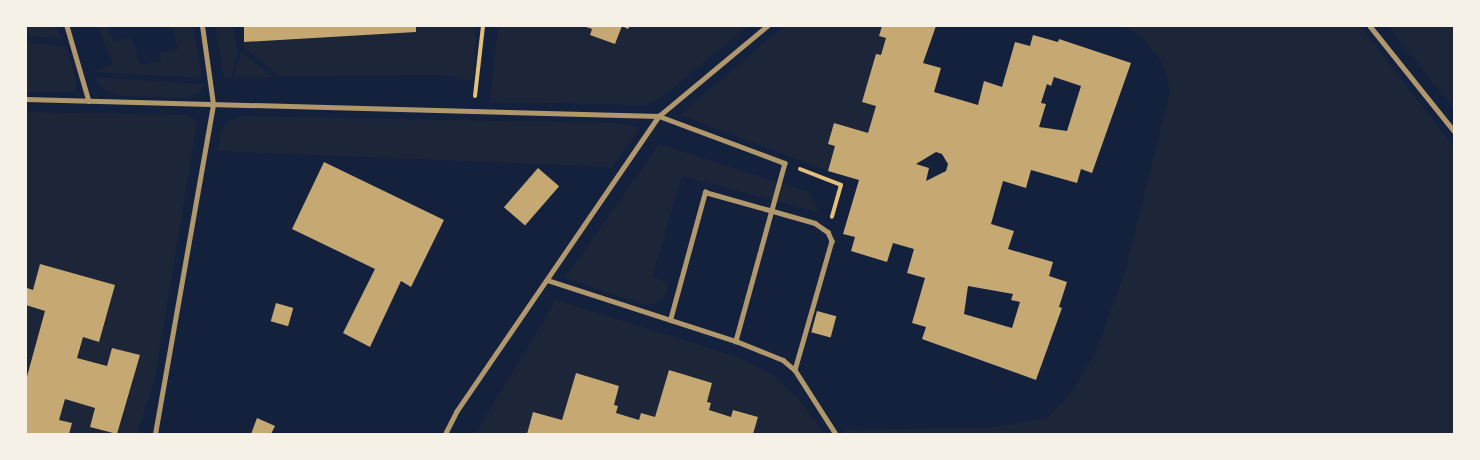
<!DOCTYPE html>
<html>
<head>
<meta charset="utf-8">
<style>
  body { margin:0 }
  #map { position:relative; width:1480px; height:460px; overflow:hidden; background:#14213d; font-family:"PT Sans",sans-serif }
  div>[style] { position:absolute }
  .green>* { inset:0; background:#1d2539 }
  .building>* { inset:0; background:#c6a872; transform-origin:0 0 }
  .path>* { height:4px; margin:-2px; padding:0 2px; transform-origin:2px; border-radius:2px; background:#e5c07b }
  .service>* { height:4.5px; margin:-2.25px; padding:0 2.25px; transform-origin:2.25px; border-radius:2.25px; background:#b1986c }
  span { translate:-50% -50%; white-space:nowrap; text-align:center; line-height:1.15; -webkit-text-stroke:5px #f6f1e7; paint-order:stroke }
  .frame { position:absolute; inset:0; border:27px solid #f6f1e7; pointer-events:none }
</style>
</head>
<body>
<div id="map">
  <div class="green">
    <div style="clip-path:polygon(26px 26px,55px 26px,62px 39px,33px 36px,26px 32px)"></div>
    <div style="clip-path:polygon(98px 26px,108px 26px,114px 41px,132px 38px,140px 65px,161px 61px,159px 53px,178px 49px,172px 26px,193px 26px,202px 78px,92px 72px,112px 64px)"></div>
    <div style="clip-path:polygon(215px 26px,233px 26px,237px 54px,231px 77px,226px 78px,223px 71px)"></div>
    <div style="clip-path:polygon(416px 26px,476px 26px,473px 81px,444px 75px,279px 76px,243px 47px,244px 42px,415px 32px)"></div>
    <div style="clip-path:polygon(498px 26px,748px 26px,662px 97px,645px 105px,490px 102px)"></div>
    <div style="clip-path:polygon(784px 26px,882px 26px,879px 36px,886px 38px,863px 102px,876px 106px,868px 133px,835px 146px,828px 171px,680px 115px)"></div>
    <div style="clip-path:polygon(1125px 26px,1360px 26px,1454px 147px,1454px 434px,845px 434px,843px 430px,997px 427px,1047px 418px,1072px 392px,1098px 347px,1126px 268px,1170px 92px,1164px 65px,1142px 37px)"></div>
    <div style="clip-path:polygon(1388px 26px,1454px 26px,1454px 110px,1453px 108px)"></div>
    <div style="clip-path:polygon(26px 42px,66px 47px,76px 80px,75px 92px,26px 92px)"></div>
    <div style="clip-path:polygon(242px 51px,257px 65px,274px 77px,233px 78px)"></div>
    <div style="clip-path:polygon(94px 77px,203px 84px,202px 90px,192px 98px,118px 96px,103px 89px)"></div>
    <div style="clip-path:polygon(26px 112px,189px 115px,197px 122px,154px 382px,137px 434px,26px 434px)"></div>
    <div style="clip-path:polygon(244px 116px,620px 123px,637px 127px,637px 132px,612px 167px,218px 151px,221px 130px,231px 120px)"></div>
    <div style="clip-path:polygon(659px 144px,808px 192px,820px 213px,682px 176px,652px 277px,669px 283px,665px 296px,657px 303px,645px 305px,565px 278px)"></div>
    <div style="clip-path:polygon(556px 300px,735px 356px,773px 375px,798px 398px,824px 434px,753px 434px,758px 417px,734px 410px,731px 417px,709px 410px,711px 403px,707px 402px,712px 383px,669px 370px,655px 417px,641px 413px,639px 420px,616px 413px,618px 407px,614px 405px,619px 386px,576px 373px,562px 420px,533px 412px,527px 434px,475px 434px)"></div>
  </div>
  <div class="building">
    <div style="clip-path:polygon(244px 26px,416px 26px,416px 32px,244px 42px)"></div>
    <div style="clip-path:polygon(583px 26px,630px 26px,628px 29px,622px 26px,615px 44px,590px 35px,592px 29px)"></div>
    <div style="clip-path:polygon(evenodd,882px 26px,936px 26px,923px 63px,941px 68px,934px 92px,978px 105px,984px 81px,1002px 87px,1015px 42px,1030px 46px,1033px 35px,1058px 42px,1059px 39px,1131px 63px,1092px 173px,1081px 169px,1077px 183px,1031px 170px,1026px 188px,1003px 181px,991px 224px,1014px 231px,1008px 249px,1053px 262px,1049px 276px,1067px 282px,1059px 307px,1062px 308px,1036px 380px,922px 339px,926px 327px,912px 323px,925px 278px,907px 273px,914px 249px,893px 243px,887px 262px,851px 251px,855px 237px,843px 234px,859px 180px,828px 171px,835px 146px,828px 144px,834px 123px,868px 133px,876px 106px,862px 102px,876px 54px,881px 55px,886px 38px,879px 36px,882px 26px,1054px 77px,1081px 86px,1067px 131px,1039px 127px,1046px 104px,1041px 103px,1047px 84px,1051px 86px,1054px 77px,882px 26px,936px 152px,942px 154px,948px 164px,946px 171px,926px 181px,929px 168px,916px 164px,936px 152px,882px 26px,968px 286px,1013px 294px,1011px 300px,1020px 302px,1012px 328px,964px 314px,968px 286px)"></div>
    <div style="clip-path:polygon(324px 162px,444px 220px,411px 287px,401px 281px,370px 347px,343px 333px,375px 269px,292px 229px)"></div>
    <div style="left:538px;top:168px;width:28px;height:52px;rotate:41deg"></div>
    <div style="clip-path:polygon(40px 264px,115px 285px,99px 342px,83px 337px,77px 358px,107px 366px,112px 348px,140px 355px,117px 434px,90px 427px,95px 408px,65px 399px,59px 420px,72px 423px,69px 434px,26px 434px,26px 380px,45px 311px,26px 305px,26px 294px,27px 288px,33px 290px)"></div>
    <div style="left:276px;top:303px;width:18px;height:19px;rotate:16deg"></div>
    <div style="left:817px;top:311px;width:20px;height:22px;rotate:15deg"></div>
    <div style="clip-path:polygon(669px 370px,712px 383px,707px 402px,711px 403px,709px 410px,731px 417px,733px 410px,758px 417px,753px 434px,527px 434px,533px 412px,562px 420px,576px 373px,619px 386px,614px 405px,618px 406px,616px 413px,639px 420px,641px 413px,655px 417px)"></div>
    <div style="clip-path:polygon(257px 418px,275px 426px,271px 434px,251px 434px)"></div>
  </div>
  <div class="path">
    <div style="left:475px;top:96px;width:70px;rotate:-83.5deg"></div>
    <div style="left:800px;top:169px;width:44px;rotate:21.3deg"></div>
    <div style="left:841px;top:185px;width:33px;rotate:106deg"></div>
  </div>
  <div class="service">
    <div style="left:67px;top:26px;width:78px;rotate:73.7deg"></div>
    <div style="left:1370px;top:26px;width:134px;rotate:51.3deg"></div>
    <div style="left:26px;top:99px;width:633px;rotate:1.54deg"></div>
    <div style="left:659px;top:116px;width:134px;rotate:20.5deg"></div>
    <div style="left:785px;top:163px;width:185px;rotate:105.4deg"></div>
    <div style="left:547px;top:280px;width:199px;rotate:17.9deg"></div>
    <div style="left:736px;top:341px;width:51px;rotate:22deg"></div>
    <div style="left:783px;top:360px;width:16px;rotate:40deg"></div>
    <div style="left:795px;top:370px;width:76px;rotate:57.4deg"></div>
    <div style="left:670px;top:320px;width:133px;rotate:-74.7deg"></div>
    <div style="left:705px;top:192px;width:114px;rotate:15.7deg"></div>
    <div style="left:815px;top:223px;width:16px;rotate:35deg"></div>
    <div style="left:828px;top:232px;width:10px;rotate:66deg"></div>
    <div style="left:832px;top:241px;width:134px;rotate:106deg"></div>
    <div style="left:155px;top:434px;width:335px;rotate:-80deg"></div>
    <div style="left:213px;top:104px;width:79px;rotate:-98deg"></div>
    <div style="left:445px;top:434px;width:25px;rotate:-63deg"></div>
    <div style="left:456px;top:412px;width:359px;rotate:-55.6deg"></div>
    <div style="left:659px;top:116px;width:141px;rotate:-39.8deg"></div>
  </div>
  <div class="frame"></div>
</div>
</body>
</html>
